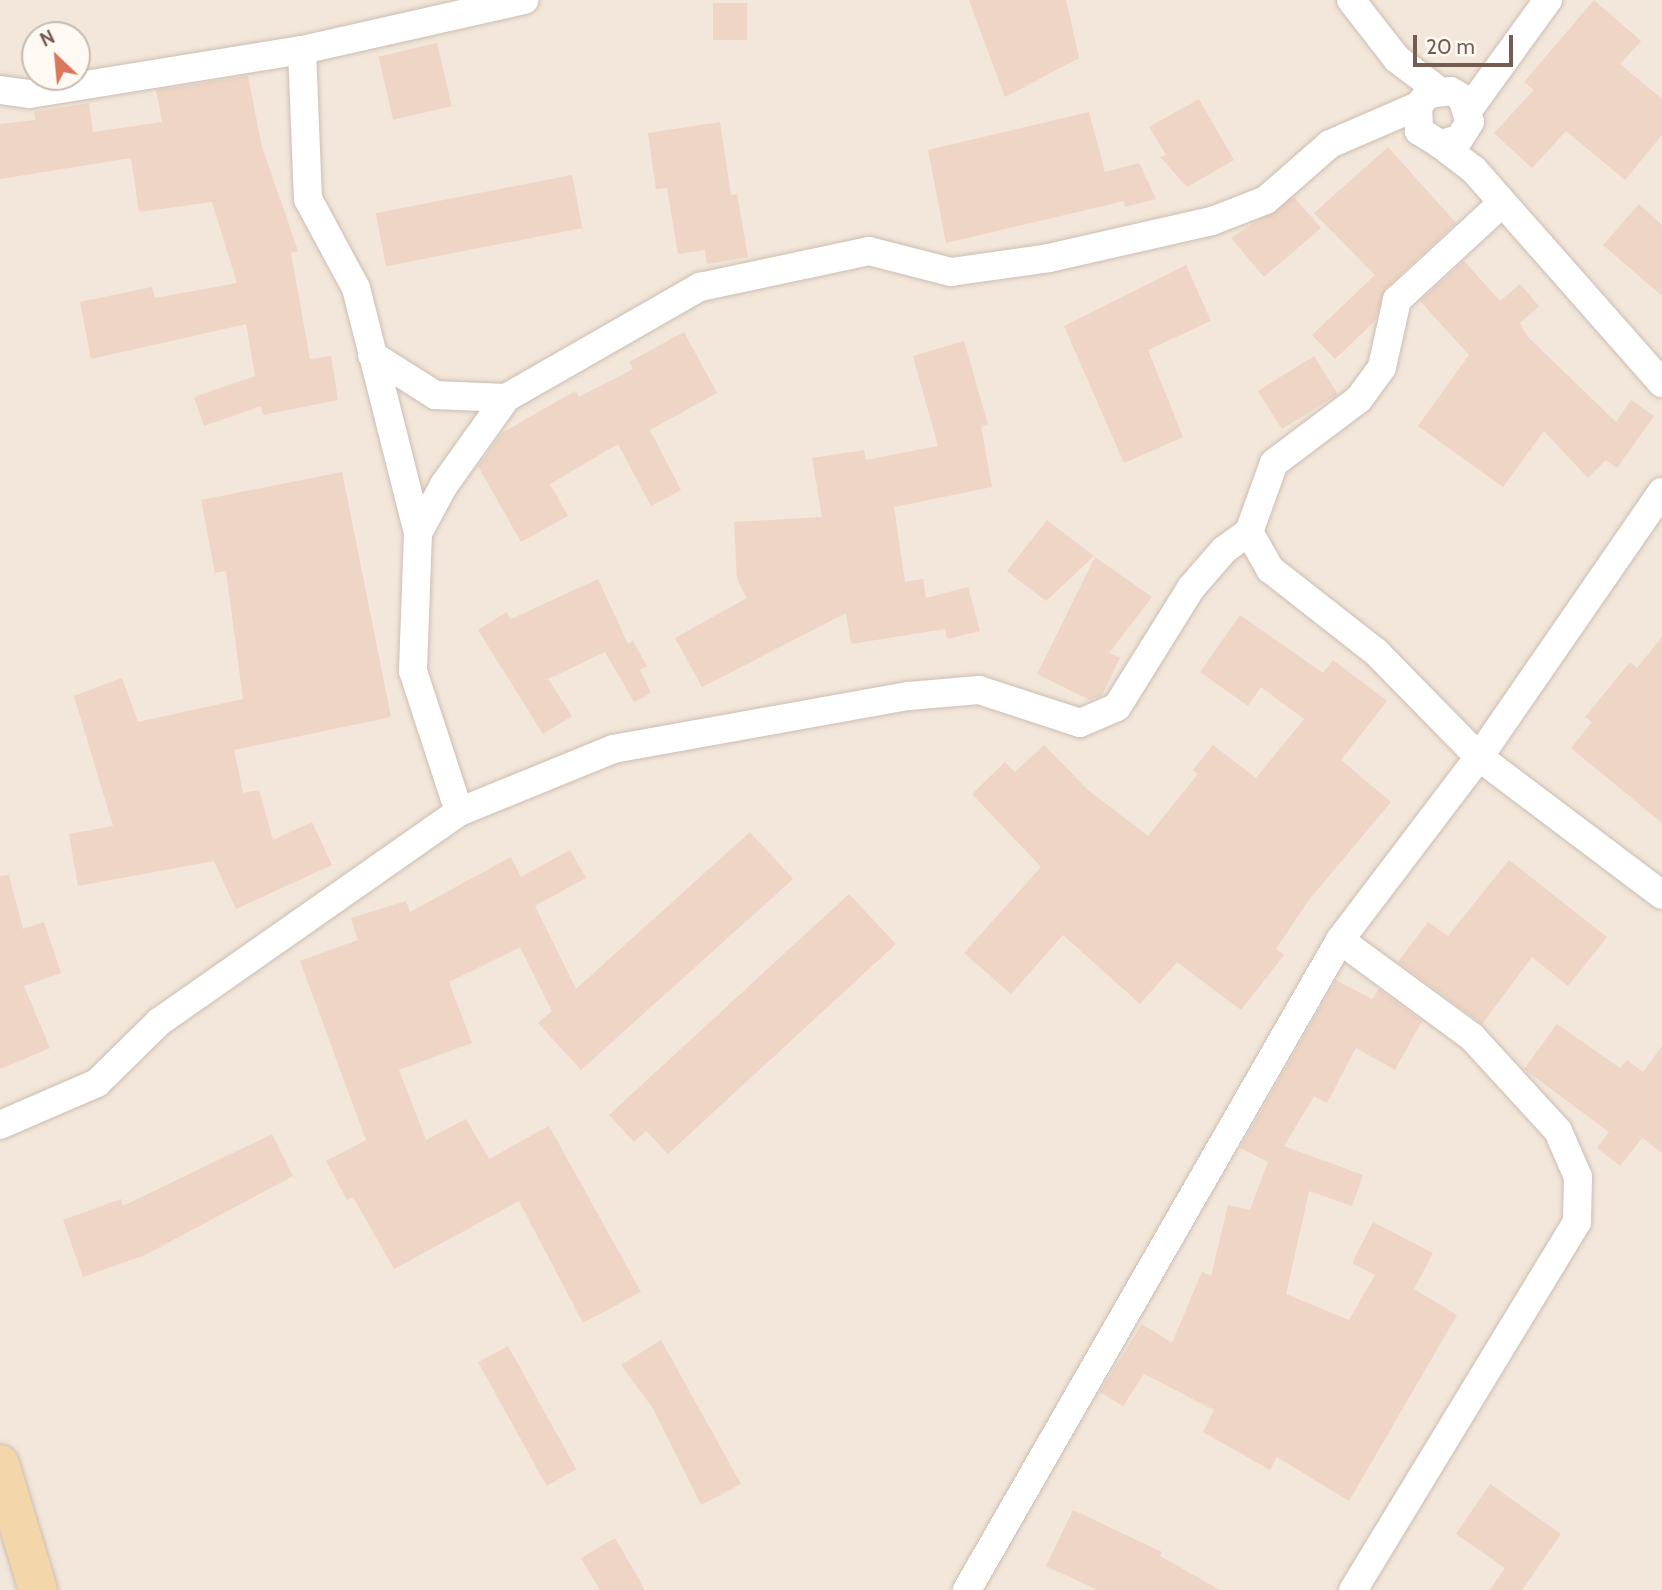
<!DOCTYPE html>
<html>
<head>
<meta charset="utf-8">
<style>
  body { margin:0 }
  #map { position:relative; width:1662px; height:1590px; overflow:hidden; background:#fbf5eb; font-family:Cabin,sans-serif }
  div>[style] { position:absolute }
  .residential>* { inset:0; background:#f2e7da }
  .building>* { inset:0; background:#eed5c5; transform-origin:0 0 }
  .roads { filter:drop-shadow(0 0 2px #cdbdb2) drop-shadow(0 0 2px #cdbdb2) }
  .minor>* { height:28px; margin:-14px; padding:0 14px; transform-origin:14px; border-radius:14px; background:#fff }
  .primary>* { height:38px; margin:-19px; padding:0 19px; transform-origin:19px; border-radius:19px; background:#f3d7aa }
  span { translate:-50% -50%; white-space:nowrap; text-align:center; line-height:1.15; -webkit-text-stroke:6px #fef9f2; paint-order:stroke }
  .north { position:absolute; left:21px; top:21px; width:70px; height:70px; box-sizing:border-box; background:#fef9f2; border:2px solid #c7bab1; border-radius:50%; rotate:334deg; font-size:19px; font-weight:700; line-height:28px; text-align:center; color:#755c50 }
  .north::after { content:''; display:block; margin:auto; width:24px; height:32px; background:#d9765c; clip-path:polygon(50% 0,100% 100%,50% 72%,0 100%) }
  .scale { position:absolute; left:1413px; top:35px; width:100px; height:32px; box-sizing:border-box; border:4px solid #755c50; border-top:0; padding-left:9px; font-size:21px; line-height:24px; white-space:nowrap; color:#755c50; -webkit-text-stroke:5px #fef9f2; paint-order:stroke }
</style>
</head>
<body>
<div id="map">
  <div class="residential">
    <div style="clip-path:polygon(evenodd,0 0,1662px 0,1662px 1590px,0 1590px,0 0,35px 35px,77px 35px,77px 77px,35px 77px,35px 35px)"></div>
  </div>
  <div class="building">
    <div style="clip-path:polygon(969px 0,1066px 0,1079px 58px,1005px 97px)"></div>
    <div style="clip-path:polygon(1594px 0,1641px 41px,1620px 64px,1662px 99px,1662px 135px,1625px 180px,1566px 131px,1532px 168px,1494px 133px,1534px 90px,1524px 82px)"></div>
    <div style="left:713px;top:3px;width:34px;height:37px"></div>
    <div style="left:437px;top:43px;width:65px;height:60px;rotate:77deg"></div>
    <div style="clip-path:polygon(248px 76px,262px 147px,298px 251px,291px 253px,310px 359px,331px 356px,338px 400px,263px 415px,261px 406px,204px 426px,194px 397px,255px 376px,246px 324px,91px 359px,80px 302px,152px 287px,155px 298px,237px 283px,212px 202px,139px 212px,131px 158px,0 179px,0 124px,35px 120px,34px 112px,89px 103px,93px 132px,162px 122px,156px 90px)"></div>
    <div style="clip-path:polygon(1199px 99px,1234px 160px,1187px 187px,1160px 157px,1166px 155px,1149px 127px)"></div>
    <div style="clip-path:polygon(1089px 112px,1105px 172px,1139px 163px,1156px 199px,1125px 207px,1124px 201px,946px 243px,928px 150px)"></div>
    <div style="clip-path:polygon(720px 122px,731px 195px,737px 194px,748px 257px,707px 264px,705px 250px,678px 254px,667px 188px,656px 189px,648px 133px)"></div>
    <div style="clip-path:polygon(1388px 147px,1456px 223px,1386px 288px,1375px 321px,1335px 359px,1312px 335px,1375px 275px,1314px 213px)"></div>
    <div style="left:572px;top:175px;width:54px;height:200px;rotate:79deg"></div>
    <div style="clip-path:polygon(1294px 197px,1321px 228px,1264px 277px,1231px 238px)"></div>
    <div style="clip-path:polygon(1639px 204px,1662px 225px,1662px 296px,1603px 245px)"></div>
    <div style="clip-path:polygon(1464px 261px,1500px 301px,1520px 284px,1539px 306px,1520px 323px,1528px 337px,1616px 422px,1631px 400px,1654px 416px,1617px 468px,1606px 460px,1588px 478px,1544px 431px,1503px 487px,1418px 426px,1469px 355px,1420px 301px)"></div>
    <div style="clip-path:polygon(1186px 265px,1211px 321px,1148px 350px,1183px 437px,1124px 463px,1064px 326px)"></div>
    <div style="clip-path:polygon(684px 332px,717px 393px,650px 430px,681px 490px,651px 506px,618px 444px,550px 484px,568px 516px,521px 542px,478px 466px,502px 433px,575px 391px,579px 397px,633px 369px,629px 362px)"></div>
    <div style="clip-path:polygon(964px 341px,988px 425px,981px 427px,992px 487px,894px 507px,905px 582px,923px 579px,926px 598px,968px 587px,980px 631px,947px 639px,945px 629px,851px 644px,846px 613px,702px 687px,675px 638px,747px 598px,737px 579px,734px 522px,822px 517px,812px 458px,864px 450px,866px 460px,938px 446px,913px 356px)"></div>
    <div style="left:1314px;top:356px;width:45px;height:66px;rotate:58deg"></div>
    <div style="clip-path:polygon(342px 472px,391px 717px,234px 750px,243px 793px,259px 790px,273px 840px,312px 822px,332px 865px,236px 909px,214px 861px,78px 886px,69px 834px,113px 826px,74px 696px,122px 678px,138px 722px,243px 699px,226px 571px,215px 573px,201px 500px)"></div>
    <div style="clip-path:polygon(1047px 520px,1094px 556px,1046px 601px,1007px 571px)"></div>
    <div style="clip-path:polygon(1095px 557px,1152px 597px,1109px 653px,1120px 658px,1102px 695px,1090px 700px,1037px 674px)"></div>
    <div style="clip-path:polygon(598px 579px,628px 644px,633px 641px,647px 666px,640px 670px,651px 693px,634px 702px,605px 652px,548px 679px,572px 716px,543px 734px,478px 630px,506px 612px,511px 619px)"></div>
    <div style="clip-path:polygon(1240px 615px,1323px 673px,1333px 660px,1387px 701px,1341px 760px,1391px 802px,1308px 901px,1276px 949px,1284px 955px,1241px 1010px,1177px 962px,1140px 1004px,1063px 935px,1011px 994px,964px 953px,1041px 867px,972px 794px,1005px 762px,1015px 772px,1044px 745px,1088px 790px,1148px 836px,1198px 774px,1193px 770px,1213px 745px,1256px 778px,1304px 719px,1261px 687px,1248px 706px,1200px 672px)"></div>
    <div style="clip-path:polygon(1662px 637px,1662px 823px,1571px 748px,1592px 722px,1585px 717px,1630px 662px,1637px 668px)"></div>
    <div style="clip-path:polygon(750px 832px,793px 879px,581px 1070px,538px 1023px,552px 1011px,520px 947px,449px 982px,472px 1043px,399px 1070px,426px 1140px,466px 1119px,489px 1159px,549px 1126px,641px 1292px,583px 1323px,519px 1201px,394px 1269px,353px 1197px,347px 1200px,326px 1161px,366px 1140px,300px 961px,358px 940px,351px 918px,406px 901px,410px 912px,511px 857px,521px 877px,570px 850px,586px 878px,535px 906px,576px 989px)"></div>
    <div style="clip-path:polygon(1509px 860px,1607px 937px,1568px 986px,1532px 957px,1482px 1024px,1398px 962px,1428px 922px,1448px 936px)"></div>
    <div style="clip-path:polygon(9px 875px,23px 929px,44px 922px,61px 973px,24px 986px,50px 1048px,0 1069px,0 876px)"></div>
    <div style="clip-path:polygon(849px 894px,896px 944px,668px 1154px,646px 1131px,634px 1142px,609px 1115px)"></div>
    <div style="clip-path:polygon(1336px 980px,1372px 999px,1379px 989px,1422px 1021px,1395px 1070px,1356px 1048px,1327px 1103px,1314px 1096px,1284px 1146px,1363px 1175px,1352px 1206px,1309px 1191px,1286px 1294px,1349px 1320px,1375px 1275px,1352px 1263px,1373px 1222px,1433px 1253px,1414px 1289px,1457px 1315px,1349px 1501px,1277px 1457px,1270px 1470px,1203px 1432px,1214px 1410px,1144px 1374px,1123px 1406px,1100px 1392px,1142px 1324px,1172px 1343px,1202px 1272px,1211px 1276px,1228px 1205px,1250px 1210px,1268px 1162px,1240px 1148px)"></div>
    <div style="clip-path:polygon(1557px 1024px,1620px 1068px,1627px 1060px,1643px 1072px,1662px 1046px,1662px 1153px,1642px 1138px,1620px 1166px,1597px 1148px,1609px 1132px,1524px 1069px)"></div>
    <div style="clip-path:polygon(272px 1134px,293px 1176px,145px 1255px,83px 1277px,63px 1220px,121px 1199px,123px 1206px)"></div>
    <div style="clip-path:polygon(661px 1340px,741px 1484px,701px 1505px,652px 1407px,621px 1365px)"></div>
    <div style="left:508px;top:1346px;width:141px;height:34px;rotate:61deg"></div>
    <div style="clip-path:polygon(1490px 1484px,1561px 1534px,1522px 1590px,1490px 1590px,1505px 1568px,1456px 1534px)"></div>
    <div style="clip-path:polygon(1073px 1510px,1162px 1552px,1160px 1556px,1220px 1590px,1097px 1590px,1046px 1566px)"></div>
    <div style="clip-path:polygon(615px 1538px,645px 1590px,600px 1590px,581px 1558px)"></div>
  </div>
  <div class="roads">
    <div class="minor">
      <div style="left:1351px;top:0;width:75px;rotate:52.1deg"></div>
      <div style="left:1397px;top:59px;width:51px;rotate:37.1deg"></div>
      <div style="left:302px;top:50px;width:149px;rotate:87.7deg"></div>
      <div style="left:308px;top:199px;width:101px;rotate:61.7deg"></div>
      <div style="left:356px;top:288px;width:253px;rotate:75.8deg"></div>
      <div style="left:418px;top:533px;width:138px;rotate:92.1deg"></div>
      <div style="left:413px;top:671px;width:148px;rotate:71.9deg"></div>
      <div style="left:0;top:90px;width:30px;rotate:8deg"></div>
      <div style="left:30px;top:94px;width:276px;rotate:-9.2deg"></div>
      <div style="left:302px;top:50px;width:228px;rotate:-12.7deg"></div>
      <div style="left:1469px;top:109px;width:135px;rotate:-54.1deg"></div>
      <div style="left:1440px;top:144px;width:43px;rotate:37.4deg"></div>
      <div style="left:1474px;top:170px;width:284px;rotate:48.6deg"></div>
      <div style="left:372px;top:355px;width:75px;rotate:32.4deg"></div>
      <div style="left:435px;top:395px;width:71px;rotate:2.4deg"></div>
      <div style="left:1249px;top:532px;width:43px;rotate:60.4deg"></div>
      <div style="left:1270px;top:569px;width:135px;rotate:38.1deg"></div>
      <div style="left:1376px;top:652px;width:147px;rotate:45.6deg"></div>
      <div style="left:1479px;top:757px;width:229px;rotate:37deg"></div>
      <div style="left:418px;top:533px;width:55px;rotate:-61.6deg"></div>
      <div style="left:444px;top:485px;width:107px;rotate:-54.5deg"></div>
      <div style="left:506px;top:398px;width:224px;rotate:-29.8deg"></div>
      <div style="left:700px;top:287px;width:173px;rotate:-12deg"></div>
      <div style="left:869px;top:251px;width:85px;rotate:14.4deg"></div>
      <div style="left:951px;top:272px;width:99px;rotate:-8.1deg"></div>
      <div style="left:1049px;top:258px;width:167px;rotate:-12.8deg"></div>
      <div style="left:1212px;top:221px;width:58px;rotate:-21.3deg"></div>
      <div style="left:1266px;top:200px;width:85px;rotate:-41.2deg"></div>
      <div style="left:1330px;top:144px;width:96px;rotate:-23.4deg"></div>
      <div style="left:1418px;top:106px;width:16px;rotate:-50deg"></div>
      <div style="left:1428px;top:94px;width:23px;rotate:-7deg"></div>
      <div style="left:1451px;top:91px;width:13px;rotate:32deg"></div>
      <div style="left:1462px;top:98px;width:25px;rotate:72deg"></div>
      <div style="left:1470px;top:122px;width:20px;rotate:123deg"></div>
      <div style="left:1459px;top:139px;width:20px;rotate:165deg"></div>
      <div style="left:1440px;top:144px;width:25px;rotate:-148deg"></div>
      <div style="left:1419px;top:131px;width:25px;rotate:-92deg"></div>
      <div style="left:1340px;top:940px;width:164px;rotate:36.3deg"></div>
      <div style="left:1472px;top:1037px;width:127px;rotate:47.5deg"></div>
      <div style="left:1558px;top:1131px;width:50px;rotate:66.5deg"></div>
      <div style="left:1578px;top:1177px;width:45px;rotate:91.3deg"></div>
      <div style="left:1577px;top:1222px;width:431px;rotate:121.3deg"></div>
      <div style="left:0;top:1125px;width:106px;rotate:-23.4deg"></div>
      <div style="left:97px;top:1083px;width:87px;rotate:-44.5deg"></div>
      <div style="left:159px;top:1022px;width:366px;rotate:-35deg"></div>
      <div style="left:459px;top:812px;width:166px;rotate:-22.2deg"></div>
      <div style="left:613px;top:749px;width:301px;rotate:-10.2deg"></div>
      <div style="left:909px;top:696px;width:70px;rotate:-4.9deg"></div>
      <div style="left:979px;top:690px;width:106px;rotate:18.1deg"></div>
      <div style="left:1080px;top:723px;width:40px;rotate:-23.4deg"></div>
      <div style="left:1117px;top:707px;width:140px;rotate:-58.1deg"></div>
      <div style="left:1191px;top:588px;width:50px;rotate:-49deg"></div>
      <div style="left:1224px;top:550px;width:31px;rotate:-36deg"></div>
      <div style="left:1249px;top:532px;width:73px;rotate:-70.1deg"></div>
      <div style="left:1274px;top:463px;width:106px;rotate:-37deg"></div>
      <div style="left:1359px;top:399px;width:39px;rotate:-54deg"></div>
      <div style="left:1382px;top:367px;width:69px;rotate:-77.4deg"></div>
      <div style="left:1397px;top:300px;width:140px;rotate:-42.7deg"></div>
      <div style="left:967px;top:1590px;width:749px;rotate:-60.15deg"></div>
      <div style="left:1340px;top:940px;width:230px;rotate:-52.8deg"></div>
      <div style="left:1479px;top:757px;width:322px;rotate:-55.4deg"></div>
    </div>
    <div class="primary">
      <div style="left:0;top:1464px;width:132px;rotate:73.2deg"></div>
    </div>
  </div>
  <div class="north">N</div>
  <div class="scale">20 m</div>
</div>
</body>
</html>
